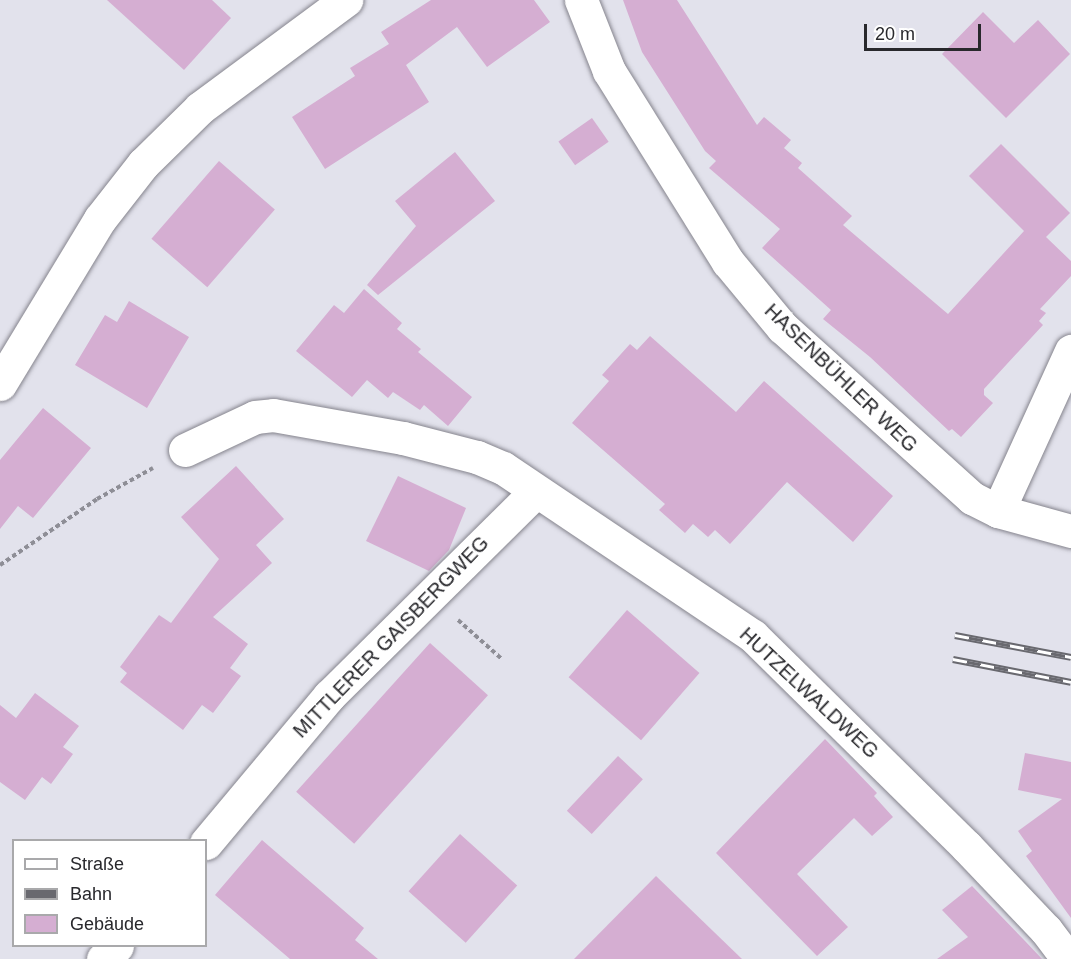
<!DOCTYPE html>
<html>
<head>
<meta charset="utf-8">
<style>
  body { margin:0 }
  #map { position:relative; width:1071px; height:959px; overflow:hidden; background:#e2e2ec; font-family:Arial,sans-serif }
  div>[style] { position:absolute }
  .building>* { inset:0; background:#d5aed2; transform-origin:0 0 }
  .path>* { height:4px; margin-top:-2px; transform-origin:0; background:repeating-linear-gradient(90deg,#8e8e96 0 4.5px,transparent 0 7.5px) }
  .roads { filter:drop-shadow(0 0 2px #85848d) drop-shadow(0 0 2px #85848d) }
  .minor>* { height:33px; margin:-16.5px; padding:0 16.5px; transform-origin:16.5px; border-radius:16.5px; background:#fff }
  .rail>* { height:7px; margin-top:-3.5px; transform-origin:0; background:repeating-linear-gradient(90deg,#fff 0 14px,#69696f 0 28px); box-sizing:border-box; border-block:2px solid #69696f }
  span { translate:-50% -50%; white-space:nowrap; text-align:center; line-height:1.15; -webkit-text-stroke:5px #fff; paint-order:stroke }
  .street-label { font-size:20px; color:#28282c }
  .legend { position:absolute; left:12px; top:839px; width:195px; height:108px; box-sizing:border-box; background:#fff; border:2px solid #a9a9ab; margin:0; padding:8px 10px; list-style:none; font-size:18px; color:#28282c }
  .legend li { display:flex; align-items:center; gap:12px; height:30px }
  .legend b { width:30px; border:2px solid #a9a9ab }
  .scale { position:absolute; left:864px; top:24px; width:117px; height:27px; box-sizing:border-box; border:3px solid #28282c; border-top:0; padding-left:8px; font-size:18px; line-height:21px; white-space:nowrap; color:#28282c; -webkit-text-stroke:4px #fff; paint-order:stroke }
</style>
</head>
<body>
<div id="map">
  <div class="building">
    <div style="clip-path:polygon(107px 0,212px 0,231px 18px,184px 70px)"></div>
    <div style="clip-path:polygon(431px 0,534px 0,550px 22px,487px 67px,457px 27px,406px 65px,429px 102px,325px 169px,292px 117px,355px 76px,350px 68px,389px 44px,381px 32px)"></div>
    <div style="clip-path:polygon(623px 0,677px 0,757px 125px,764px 117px,791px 140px,784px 148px,802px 163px,798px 168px,852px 216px,843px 225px,948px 314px,1024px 231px,969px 176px,1001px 144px,1070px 213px,1046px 237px,1071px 261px,1071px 276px,1040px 309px,1046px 313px,1039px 321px,1043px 325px,984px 389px,984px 395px,993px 403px,961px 437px,952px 429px,949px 431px,870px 357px,823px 319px,831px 310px,762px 248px,780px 229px,709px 168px,716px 161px,705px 151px,642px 52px)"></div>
    <div style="clip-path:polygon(983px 12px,1014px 43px,1038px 20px,1070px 54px,1006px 118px,942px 54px)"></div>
    <div style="left:592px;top:118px;width:29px;height:41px;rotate:55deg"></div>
    <div style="clip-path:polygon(455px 152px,495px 201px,378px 295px,367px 285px,416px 226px,395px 201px)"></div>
    <div style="left:219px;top:161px;width:74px;height:103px;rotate:41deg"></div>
    <div style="clip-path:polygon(364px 289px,402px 323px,397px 329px,421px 349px,418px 352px,472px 397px,448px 426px,424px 405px,420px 410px,393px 392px,388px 398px,367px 380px,352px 397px,296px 351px,334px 305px,344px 313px)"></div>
    <div style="clip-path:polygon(129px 301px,189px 337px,147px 408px,75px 365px,105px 315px,117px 322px)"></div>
    <div style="clip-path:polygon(650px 336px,736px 412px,764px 381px,893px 496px,853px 542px,787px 482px,730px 544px,715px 530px,708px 537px,693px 524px,685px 533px,659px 510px,665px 504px,572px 423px,609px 381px,602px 375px,630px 344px,637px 350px)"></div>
    <div style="clip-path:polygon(43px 408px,91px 448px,33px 518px,18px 506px,0 529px,0 460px)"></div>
    <div style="clip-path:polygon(236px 466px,284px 519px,256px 545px,272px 563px,213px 617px,248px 644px,230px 668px,241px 676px,213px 713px,202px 705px,183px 730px,120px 682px,127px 673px,120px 667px,159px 615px,171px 623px,219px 559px,181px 517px)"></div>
    <div style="clip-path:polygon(398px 476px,466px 508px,449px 550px,429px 571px,366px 541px)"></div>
    <div style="left:627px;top:610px;width:96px;height:89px;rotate:41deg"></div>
    <div style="left:430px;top:643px;width:78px;height:200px;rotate:42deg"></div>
    <div style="clip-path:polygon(35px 693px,79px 726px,63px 747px,73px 754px,51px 784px,42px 777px,25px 800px,0 782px,0 705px,16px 718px)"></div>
    <div style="clip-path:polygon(825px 739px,877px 793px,874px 796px,893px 817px,872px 836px,854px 818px,797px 874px,848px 927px,817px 956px,716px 853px)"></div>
    <div style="clip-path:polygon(1025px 753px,1071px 762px,1071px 918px,1026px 856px,1032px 851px,1018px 831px,1062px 799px,1018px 790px)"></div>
    <div style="left:618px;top:756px;width:34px;height:75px;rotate:43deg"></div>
    <div style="left:460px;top:834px;width:77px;height:77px;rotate:42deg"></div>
    <div style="clip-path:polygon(262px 840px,364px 928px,355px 940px,378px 959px,290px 959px,215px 895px)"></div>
    <div style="clip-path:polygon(656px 876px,742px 959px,574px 959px)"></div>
    <div style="clip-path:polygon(972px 886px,1025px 941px,1042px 959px,937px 959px,968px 937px,942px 910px)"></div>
  </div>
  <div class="path">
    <div style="left:0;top:565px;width:117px;rotate:-34.2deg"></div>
    <div style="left:97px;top:499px;width:64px;rotate:-29deg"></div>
    <div style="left:458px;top:620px;width:59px;rotate:41.6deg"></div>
  </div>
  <div class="roads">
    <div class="minor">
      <div style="left:581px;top:0;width:76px;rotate:68.5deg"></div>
      <div style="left:609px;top:71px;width:225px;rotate:58.1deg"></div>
      <div style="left:728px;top:262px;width:85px;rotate:50.3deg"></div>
      <div style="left:782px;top:327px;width:256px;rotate:42deg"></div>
      <div style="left:972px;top:498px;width:29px;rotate:27deg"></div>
      <div style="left:998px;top:511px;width:76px;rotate:15.3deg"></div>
      <div style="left:0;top:384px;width:193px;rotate:-58.8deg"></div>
      <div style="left:100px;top:219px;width:70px;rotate:-52deg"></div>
      <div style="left:143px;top:164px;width:80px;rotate:-44.5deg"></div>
      <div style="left:200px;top:108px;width:182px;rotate:-36.5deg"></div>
      <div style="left:185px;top:450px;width:77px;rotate:-25.2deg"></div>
      <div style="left:255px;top:417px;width:18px;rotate:-6deg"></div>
      <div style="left:273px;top:415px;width:132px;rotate:10deg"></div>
      <div style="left:403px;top:438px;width:76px;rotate:14.4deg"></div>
      <div style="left:477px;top:457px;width:28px;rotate:23deg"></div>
      <div style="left:503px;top:468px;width:301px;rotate:33.9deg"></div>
      <div style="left:753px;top:636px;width:299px;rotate:44.6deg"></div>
      <div style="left:966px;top:846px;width:116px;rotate:46.4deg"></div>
      <div style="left:1046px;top:930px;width:36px;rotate:53deg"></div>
      <div style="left:998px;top:511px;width:176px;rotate:-65.5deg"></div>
      <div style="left:206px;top:843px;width:192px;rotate:-50.1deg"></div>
      <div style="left:329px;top:696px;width:291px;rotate:-44.7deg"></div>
      <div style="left:103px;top:959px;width:19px;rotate:-43deg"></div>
    </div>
  </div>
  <div class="rail">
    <div style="left:955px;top:635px;width:118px;rotate:10.7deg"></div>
    <div style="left:953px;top:659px;width:120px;rotate:11deg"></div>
  </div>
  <div class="street-label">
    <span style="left:841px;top:378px;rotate:44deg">HASENBÜHLER WEG</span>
    <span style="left:391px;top:637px;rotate:-46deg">MITTLERER GAISBERGWEG</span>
    <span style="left:809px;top:693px;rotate:43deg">HUTZELWALDWEG</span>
  </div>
  <ul class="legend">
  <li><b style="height:8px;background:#fff"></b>Straße</li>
  <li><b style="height:8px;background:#69696f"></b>Bahn</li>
  <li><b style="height:16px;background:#d5aed2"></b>Gebäude</li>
  </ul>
  <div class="scale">20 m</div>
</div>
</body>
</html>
